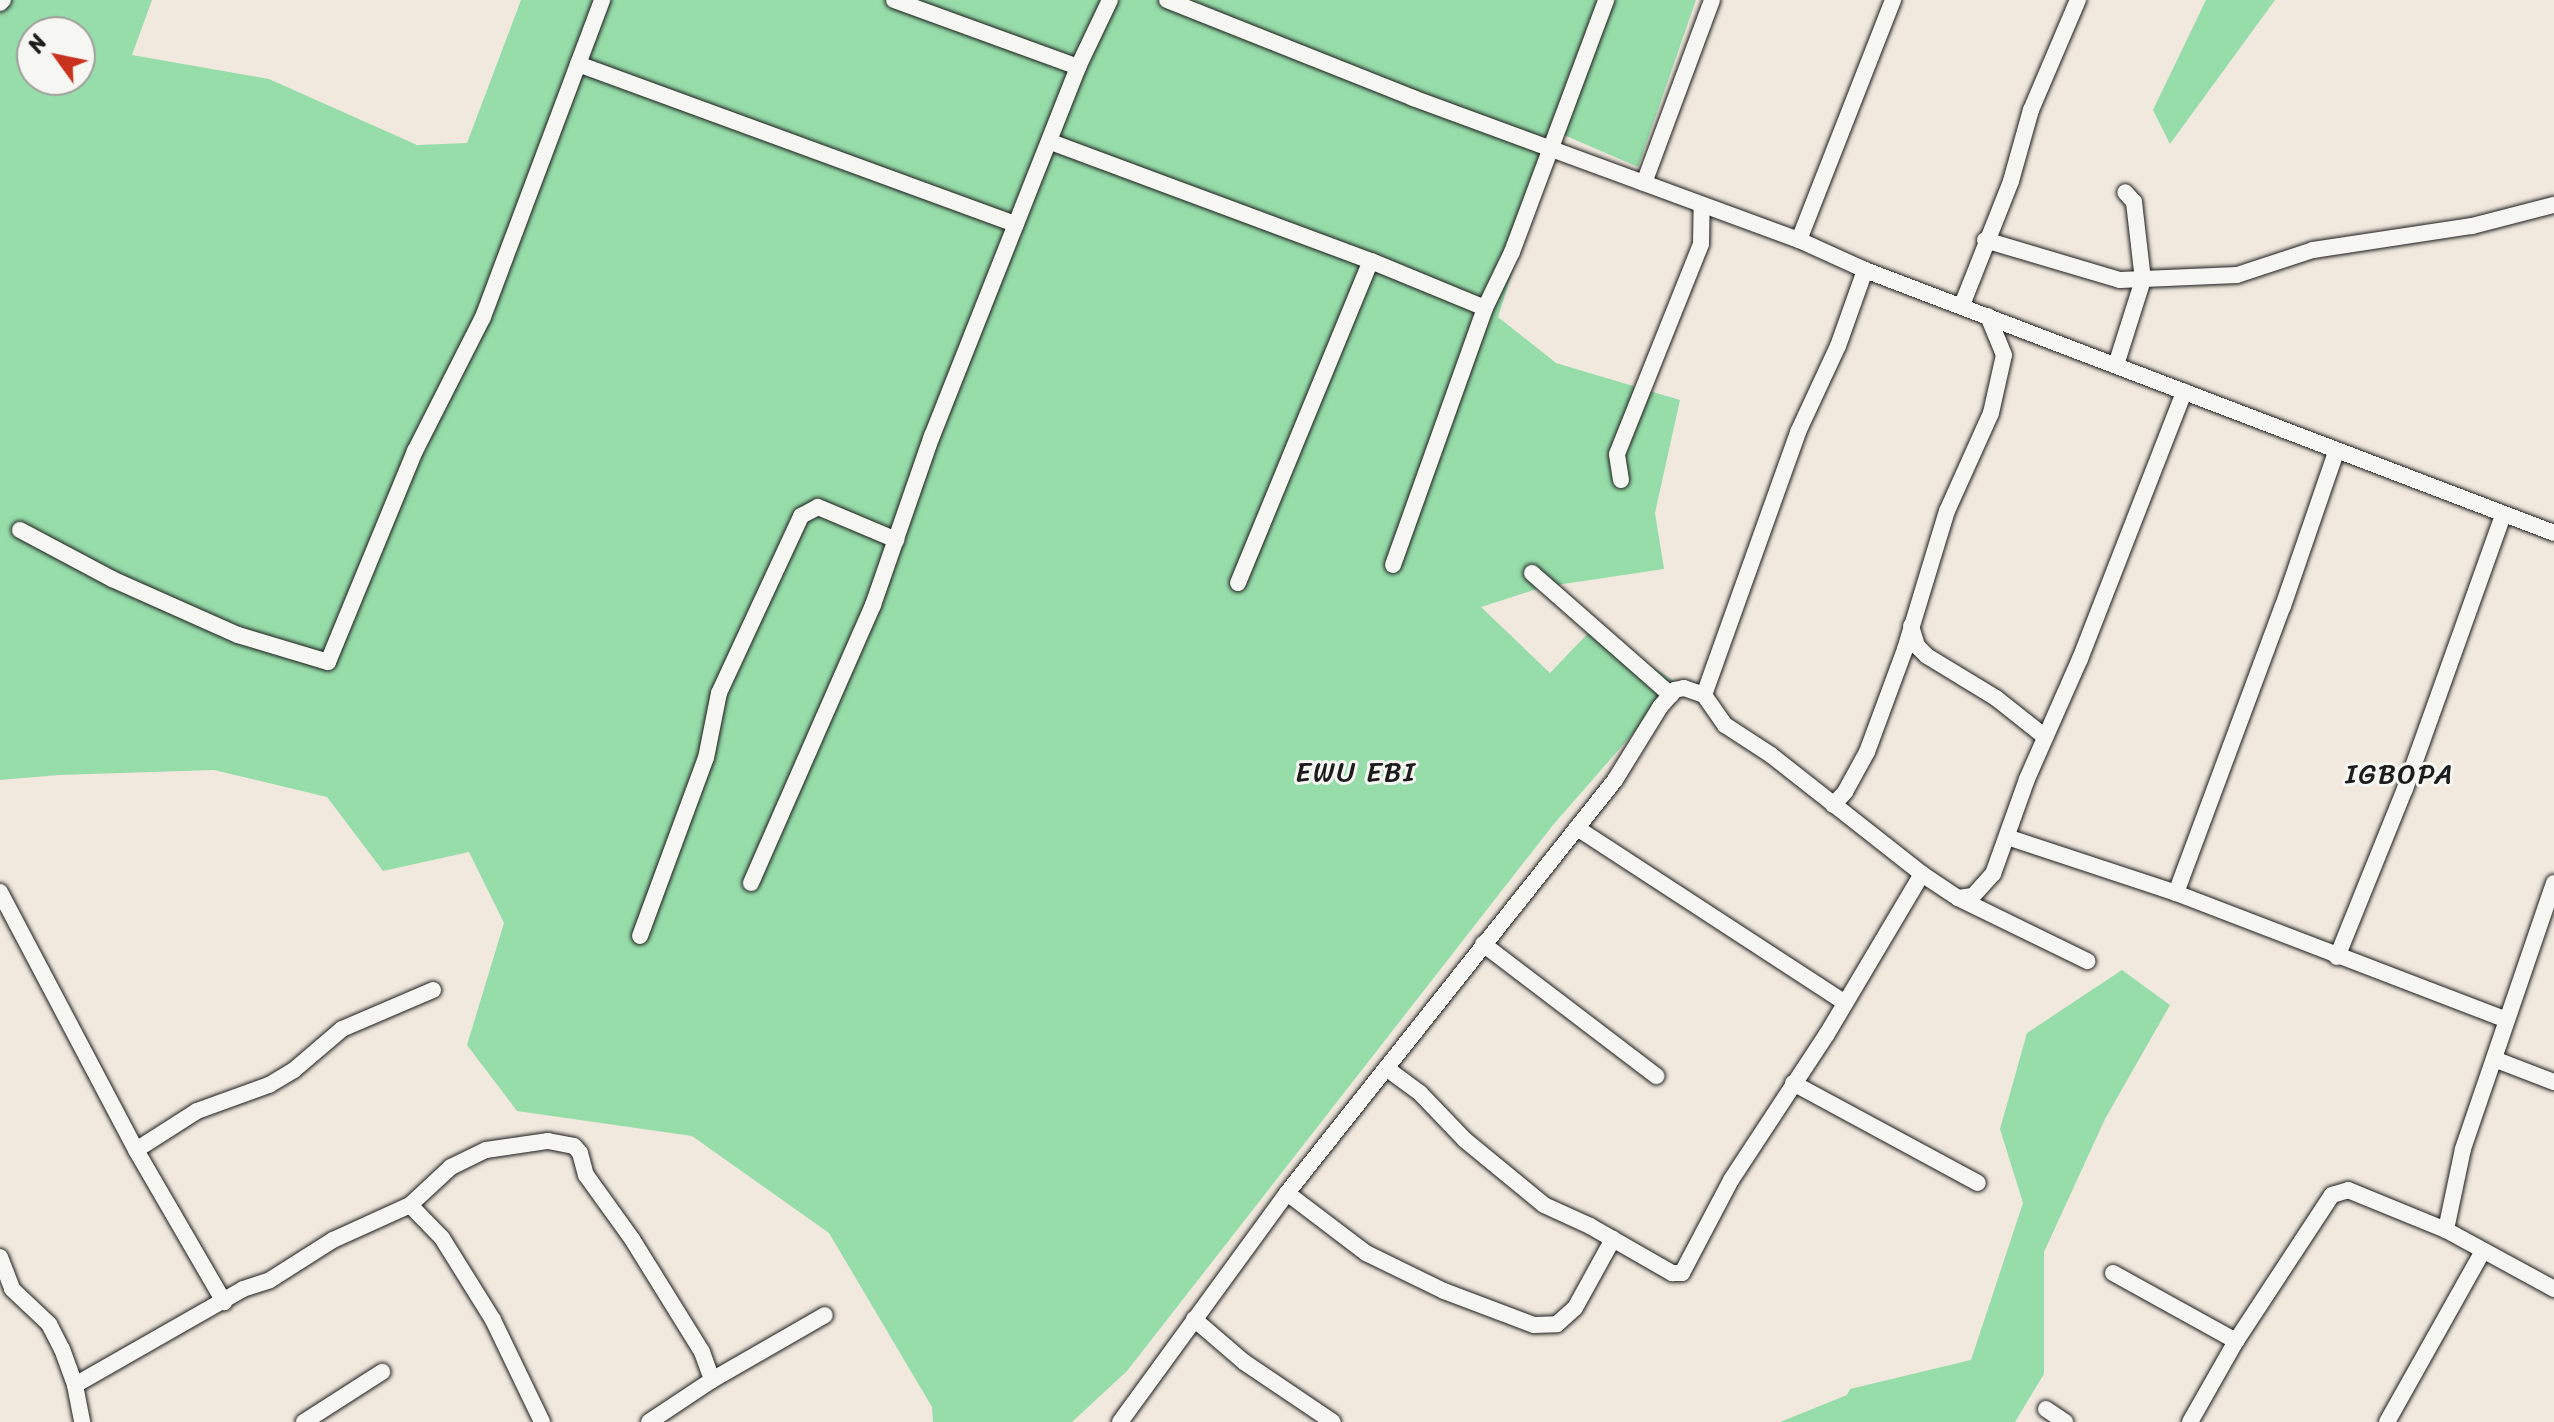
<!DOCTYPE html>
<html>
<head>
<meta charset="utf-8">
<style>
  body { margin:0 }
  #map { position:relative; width:2554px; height:1422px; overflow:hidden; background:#f1e9de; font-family:Sriracha,sans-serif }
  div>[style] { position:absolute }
  .green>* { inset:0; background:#97ddaa }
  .roads { filter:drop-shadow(0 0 2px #1c1c1c) drop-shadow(0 0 2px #1c1c1c) }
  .street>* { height:16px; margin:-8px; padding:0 8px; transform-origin:8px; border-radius:8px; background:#f6f6f2 }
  span { translate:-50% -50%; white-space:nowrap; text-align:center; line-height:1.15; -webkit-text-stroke:6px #f6f6f2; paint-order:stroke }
  .quarter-label { font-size:28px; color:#1c1c1c; letter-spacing:2px }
  .north { position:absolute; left:16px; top:16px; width:80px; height:80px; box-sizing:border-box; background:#f6f6f2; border:2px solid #9f9f9c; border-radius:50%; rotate:303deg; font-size:22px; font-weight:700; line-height:32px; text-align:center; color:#1c1c1c }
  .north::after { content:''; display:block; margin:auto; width:28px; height:36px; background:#c8321e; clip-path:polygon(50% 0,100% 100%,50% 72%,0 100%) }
</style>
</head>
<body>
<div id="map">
  <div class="green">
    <div style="clip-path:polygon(evenodd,0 0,152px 0,132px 55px,269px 79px,417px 145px,467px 143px,521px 0,1696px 0,1638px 167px,1557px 132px,1498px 317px,1556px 363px,1680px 400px,1655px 513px,1664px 569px,1543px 587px,1481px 607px,1550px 673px,1593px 628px,1677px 683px,1553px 825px,1127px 1371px,1072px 1422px,933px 1422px,932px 1407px,829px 1233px,692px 1136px,517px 1111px,467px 1045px,504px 923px,469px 852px,383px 871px,327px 797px,214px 770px,59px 775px,0 780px,0 0,32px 32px,80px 32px,80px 80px,32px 80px,32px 32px)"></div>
    <div style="clip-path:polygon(2206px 0,2275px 0,2170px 144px,2153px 110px)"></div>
    <div style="clip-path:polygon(2122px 970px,2170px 1005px,2105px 1119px,2044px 1252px,2044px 1374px,2015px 1422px,1780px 1422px,1847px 1395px,1850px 1389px,1971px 1360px,2023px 1203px,2000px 1129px,2027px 1033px)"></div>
  </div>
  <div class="roads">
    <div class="street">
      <div style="left:894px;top:0;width:196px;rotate:20deg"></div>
      <div style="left:1167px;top:0;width:265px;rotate:21.7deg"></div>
      <div style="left:1413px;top:98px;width:411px;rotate:20.2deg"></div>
      <div style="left:1799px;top:240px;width:72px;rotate:24.4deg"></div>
      <div style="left:1865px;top:270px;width:737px;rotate:20.89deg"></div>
      <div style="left:0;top:3px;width:4px;rotate:-45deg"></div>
      <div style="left:578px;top:64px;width:466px;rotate:20.1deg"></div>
      <div style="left:1051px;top:142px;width:341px;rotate:20.4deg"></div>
      <div style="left:1644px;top:183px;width:195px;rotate:-69.6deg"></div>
      <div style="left:1799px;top:240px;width:258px;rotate:-68.6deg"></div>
      <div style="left:1985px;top:240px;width:141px;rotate:16.5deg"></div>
      <div style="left:2120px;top:280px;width:117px;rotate:-2.4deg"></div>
      <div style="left:2237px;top:275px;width:80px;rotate:-18.2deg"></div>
      <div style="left:2313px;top:250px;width:161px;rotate:-8.6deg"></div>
      <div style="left:2472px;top:226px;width:85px;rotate:-14.4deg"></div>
      <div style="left:1962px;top:305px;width:133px;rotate:-68.4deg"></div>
      <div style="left:2011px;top:181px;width:74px;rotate:-74.3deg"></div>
      <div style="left:2031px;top:110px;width:120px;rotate:-66.9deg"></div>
      <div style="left:2116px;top:365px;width:89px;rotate:-72.4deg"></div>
      <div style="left:2143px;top:280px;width:79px;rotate:-96.6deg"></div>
      <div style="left:2134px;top:202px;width:13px;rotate:-132deg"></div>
      <div style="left:1621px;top:480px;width:26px;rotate:-99deg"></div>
      <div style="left:1617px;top:454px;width:226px;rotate:-68.2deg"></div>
      <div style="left:1701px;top:244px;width:39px;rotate:-89deg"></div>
      <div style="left:20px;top:530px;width:104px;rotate:28deg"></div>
      <div style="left:112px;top:579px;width:138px;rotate:24deg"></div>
      <div style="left:238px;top:635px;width:94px;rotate:16.7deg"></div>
      <div style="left:328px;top:662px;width:228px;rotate:-67.6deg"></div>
      <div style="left:415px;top:451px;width:150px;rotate:-63.1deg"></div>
      <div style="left:483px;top:317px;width:339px;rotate:-69.4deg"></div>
      <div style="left:1393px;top:565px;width:273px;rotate:-70.3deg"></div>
      <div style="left:1485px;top:308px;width:62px;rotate:-64.3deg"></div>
      <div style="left:1512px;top:252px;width:269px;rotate:-69.5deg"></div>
      <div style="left:1532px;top:573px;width:185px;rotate:41.3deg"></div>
      <div style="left:1238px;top:583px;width:348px;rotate:-67.6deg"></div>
      <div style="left:1371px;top:261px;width:123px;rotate:22.4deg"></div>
      <div style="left:1911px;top:626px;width:21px;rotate:73deg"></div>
      <div style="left:1917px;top:646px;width:14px;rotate:45deg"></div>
      <div style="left:1927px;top:656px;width:81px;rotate:31.3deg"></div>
      <div style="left:1996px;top:698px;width:61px;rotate:38.4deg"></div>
      <div style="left:1704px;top:695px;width:37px;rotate:55deg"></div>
      <div style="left:1725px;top:725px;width:55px;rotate:33.1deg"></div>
      <div style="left:1771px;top:755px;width:192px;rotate:38.2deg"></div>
      <div style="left:1922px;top:874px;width:43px;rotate:33.7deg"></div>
      <div style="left:1958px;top:898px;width:15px;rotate:-8deg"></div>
      <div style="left:1973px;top:896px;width:30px;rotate:-48deg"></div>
      <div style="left:1993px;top:874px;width:101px;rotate:-70.3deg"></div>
      <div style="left:2027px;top:779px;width:131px;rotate:-66.2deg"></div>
      <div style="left:2080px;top:659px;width:287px;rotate:-68.7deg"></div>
      <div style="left:1833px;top:805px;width:18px;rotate:-47deg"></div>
      <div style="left:1845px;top:792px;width:46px;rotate:-61.2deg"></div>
      <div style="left:1867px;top:752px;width:110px;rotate:-69.7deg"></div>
      <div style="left:1905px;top:649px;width:144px;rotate:-73.1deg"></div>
      <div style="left:1947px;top:511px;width:107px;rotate:-65.8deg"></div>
      <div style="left:1991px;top:413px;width:59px;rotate:-77.4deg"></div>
      <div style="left:2004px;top:355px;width:42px;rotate:-112.3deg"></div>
      <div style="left:1577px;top:828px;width:320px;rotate:33.1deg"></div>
      <div style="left:2007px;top:837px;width:178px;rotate:18.3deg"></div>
      <div style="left:2176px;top:893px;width:352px;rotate:21deg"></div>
      <div style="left:751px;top:883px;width:304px;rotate:-66.3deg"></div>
      <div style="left:873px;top:605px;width:179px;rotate:-70.8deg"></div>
      <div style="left:932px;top:436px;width:397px;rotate:-68.4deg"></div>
      <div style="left:1078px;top:67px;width:74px;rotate:-64.5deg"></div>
      <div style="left:2554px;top:883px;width:281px;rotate:108.9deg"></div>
      <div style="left:2463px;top:1149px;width:83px;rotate:101.9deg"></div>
      <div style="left:2446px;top:1230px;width:123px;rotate:28.6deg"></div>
      <div style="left:0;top:892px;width:292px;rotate:62.2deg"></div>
      <div style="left:136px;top:1150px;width:176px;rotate:59.9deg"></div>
      <div style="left:2176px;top:893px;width:306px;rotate:-69.6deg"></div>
      <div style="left:2283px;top:606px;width:163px;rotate:-71deg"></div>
      <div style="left:1958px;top:898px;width:144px;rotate:26deg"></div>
      <div style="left:640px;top:936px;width:190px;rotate:-69.7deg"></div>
      <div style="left:706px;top:758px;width:66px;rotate:-78.7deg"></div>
      <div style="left:719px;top:693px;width:195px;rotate:-65.1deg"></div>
      <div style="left:801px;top:516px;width:19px;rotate:-28deg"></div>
      <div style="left:818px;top:507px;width:85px;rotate:22.9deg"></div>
      <div style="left:1483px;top:944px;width:218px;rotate:37.3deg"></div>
      <div style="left:2337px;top:957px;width:181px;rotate:-68deg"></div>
      <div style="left:2405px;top:789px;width:291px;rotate:-70.3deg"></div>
      <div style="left:2494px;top:1059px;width:64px;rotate:21deg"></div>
      <div style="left:1386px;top:1068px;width:42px;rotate:36.3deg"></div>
      <div style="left:1420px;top:1093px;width:65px;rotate:46.2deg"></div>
      <div style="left:1465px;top:1140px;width:102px;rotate:39.4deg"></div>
      <div style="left:1544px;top:1205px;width:51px;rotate:24.5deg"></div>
      <div style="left:1590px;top:1226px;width:95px;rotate:29.8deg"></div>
      <div style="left:1672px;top:1273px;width:10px"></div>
      <div style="left:1682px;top:1273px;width:105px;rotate:-62.2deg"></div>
      <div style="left:1731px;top:1180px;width:175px;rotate:-56.7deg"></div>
      <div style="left:1827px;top:1034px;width:186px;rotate:-59.3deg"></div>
      <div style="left:1793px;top:1083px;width:210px;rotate:28.4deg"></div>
      <div style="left:136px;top:1150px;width:72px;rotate:-32.6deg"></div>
      <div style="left:197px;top:1111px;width:77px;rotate:-19.9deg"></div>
      <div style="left:269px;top:1085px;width:29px;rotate:-31deg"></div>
      <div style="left:294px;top:1070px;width:63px;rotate:-40.5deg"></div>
      <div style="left:342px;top:1029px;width:99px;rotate:-23.2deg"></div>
      <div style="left:1287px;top:1193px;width:99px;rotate:37.2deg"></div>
      <div style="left:1366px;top:1253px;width:87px;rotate:26deg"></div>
      <div style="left:1444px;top:1291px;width:96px;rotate:20.7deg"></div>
      <div style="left:1534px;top:1325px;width:23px;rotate:-2deg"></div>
      <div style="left:1557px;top:1324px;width:24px;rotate:-42deg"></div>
      <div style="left:1575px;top:1308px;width:79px;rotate:-61.2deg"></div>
      <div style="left:410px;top:1205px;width:46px;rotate:45.9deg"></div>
      <div style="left:442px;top:1238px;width:97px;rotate:58.1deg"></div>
      <div style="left:493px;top:1320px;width:113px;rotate:64.3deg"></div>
      <div style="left:0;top:1257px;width:34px;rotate:69deg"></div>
      <div style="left:12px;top:1289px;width:51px;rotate:43.4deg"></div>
      <div style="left:49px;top:1324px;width:28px;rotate:63deg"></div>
      <div style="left:62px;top:1349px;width:38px;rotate:70deg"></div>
      <div style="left:75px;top:1385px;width:38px;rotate:79deg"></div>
      <div style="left:2113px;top:1273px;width:141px;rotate:28.9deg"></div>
      <div style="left:1194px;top:1319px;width:66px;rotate:40.7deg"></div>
      <div style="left:1244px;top:1362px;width:107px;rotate:34deg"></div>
      <div style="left:75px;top:1385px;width:193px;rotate:-29.7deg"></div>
      <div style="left:243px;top:1289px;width:28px;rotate:-18deg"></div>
      <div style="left:270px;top:1280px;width:75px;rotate:-32.4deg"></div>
      <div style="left:333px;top:1240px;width:85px;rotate:-24.4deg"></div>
      <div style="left:410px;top:1205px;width:56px;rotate:-42.8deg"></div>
      <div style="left:451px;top:1167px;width:39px;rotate:-26deg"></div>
      <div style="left:486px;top:1150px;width:63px;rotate:-8.3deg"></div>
      <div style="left:548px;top:1141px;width:26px;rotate:11deg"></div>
      <div style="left:574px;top:1146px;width:9px;rotate:49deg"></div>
      <div style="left:580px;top:1153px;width:23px;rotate:75deg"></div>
      <div style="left:586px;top:1175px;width:79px;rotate:54.3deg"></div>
      <div style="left:632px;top:1239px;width:133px;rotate:58.2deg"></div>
      <div style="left:702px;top:1352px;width:30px;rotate:70deg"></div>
      <div style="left:2046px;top:1409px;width:23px;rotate:34deg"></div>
      <div style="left:304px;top:1422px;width:93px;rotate:-32.7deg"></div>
      <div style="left:649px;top:1422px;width:76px;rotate:-33.7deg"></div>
      <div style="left:712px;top:1380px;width:130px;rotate:-29.9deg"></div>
      <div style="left:1120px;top:1422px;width:283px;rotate:-53.9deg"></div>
      <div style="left:1287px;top:1193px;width:527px;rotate:-51.54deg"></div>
      <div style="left:1615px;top:780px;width:86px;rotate:-58.3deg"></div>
      <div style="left:1660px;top:707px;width:23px;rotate:-49deg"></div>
      <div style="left:1675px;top:690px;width:9px;rotate:-13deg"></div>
      <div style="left:1684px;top:688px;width:21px;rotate:19deg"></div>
      <div style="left:1704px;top:695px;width:279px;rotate:-70.3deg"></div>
      <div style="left:1798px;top:432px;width:95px;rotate:-65.1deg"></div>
      <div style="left:1838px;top:346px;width:81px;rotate:-70.4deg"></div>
      <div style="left:2190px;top:1422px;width:93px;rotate:-60.4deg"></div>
      <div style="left:2236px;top:1341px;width:175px;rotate:-56.7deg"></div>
      <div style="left:2332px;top:1195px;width:17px;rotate:-17deg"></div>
      <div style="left:2348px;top:1190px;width:106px;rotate:22.2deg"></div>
      <div style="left:2387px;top:1422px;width:196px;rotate:-60.7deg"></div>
    </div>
  </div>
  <div class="quarter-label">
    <span style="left:1356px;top:772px">EWU EBI</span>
    <span style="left:2400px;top:774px">IGBOPA</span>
  </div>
  <div class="north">N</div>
</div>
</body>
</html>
